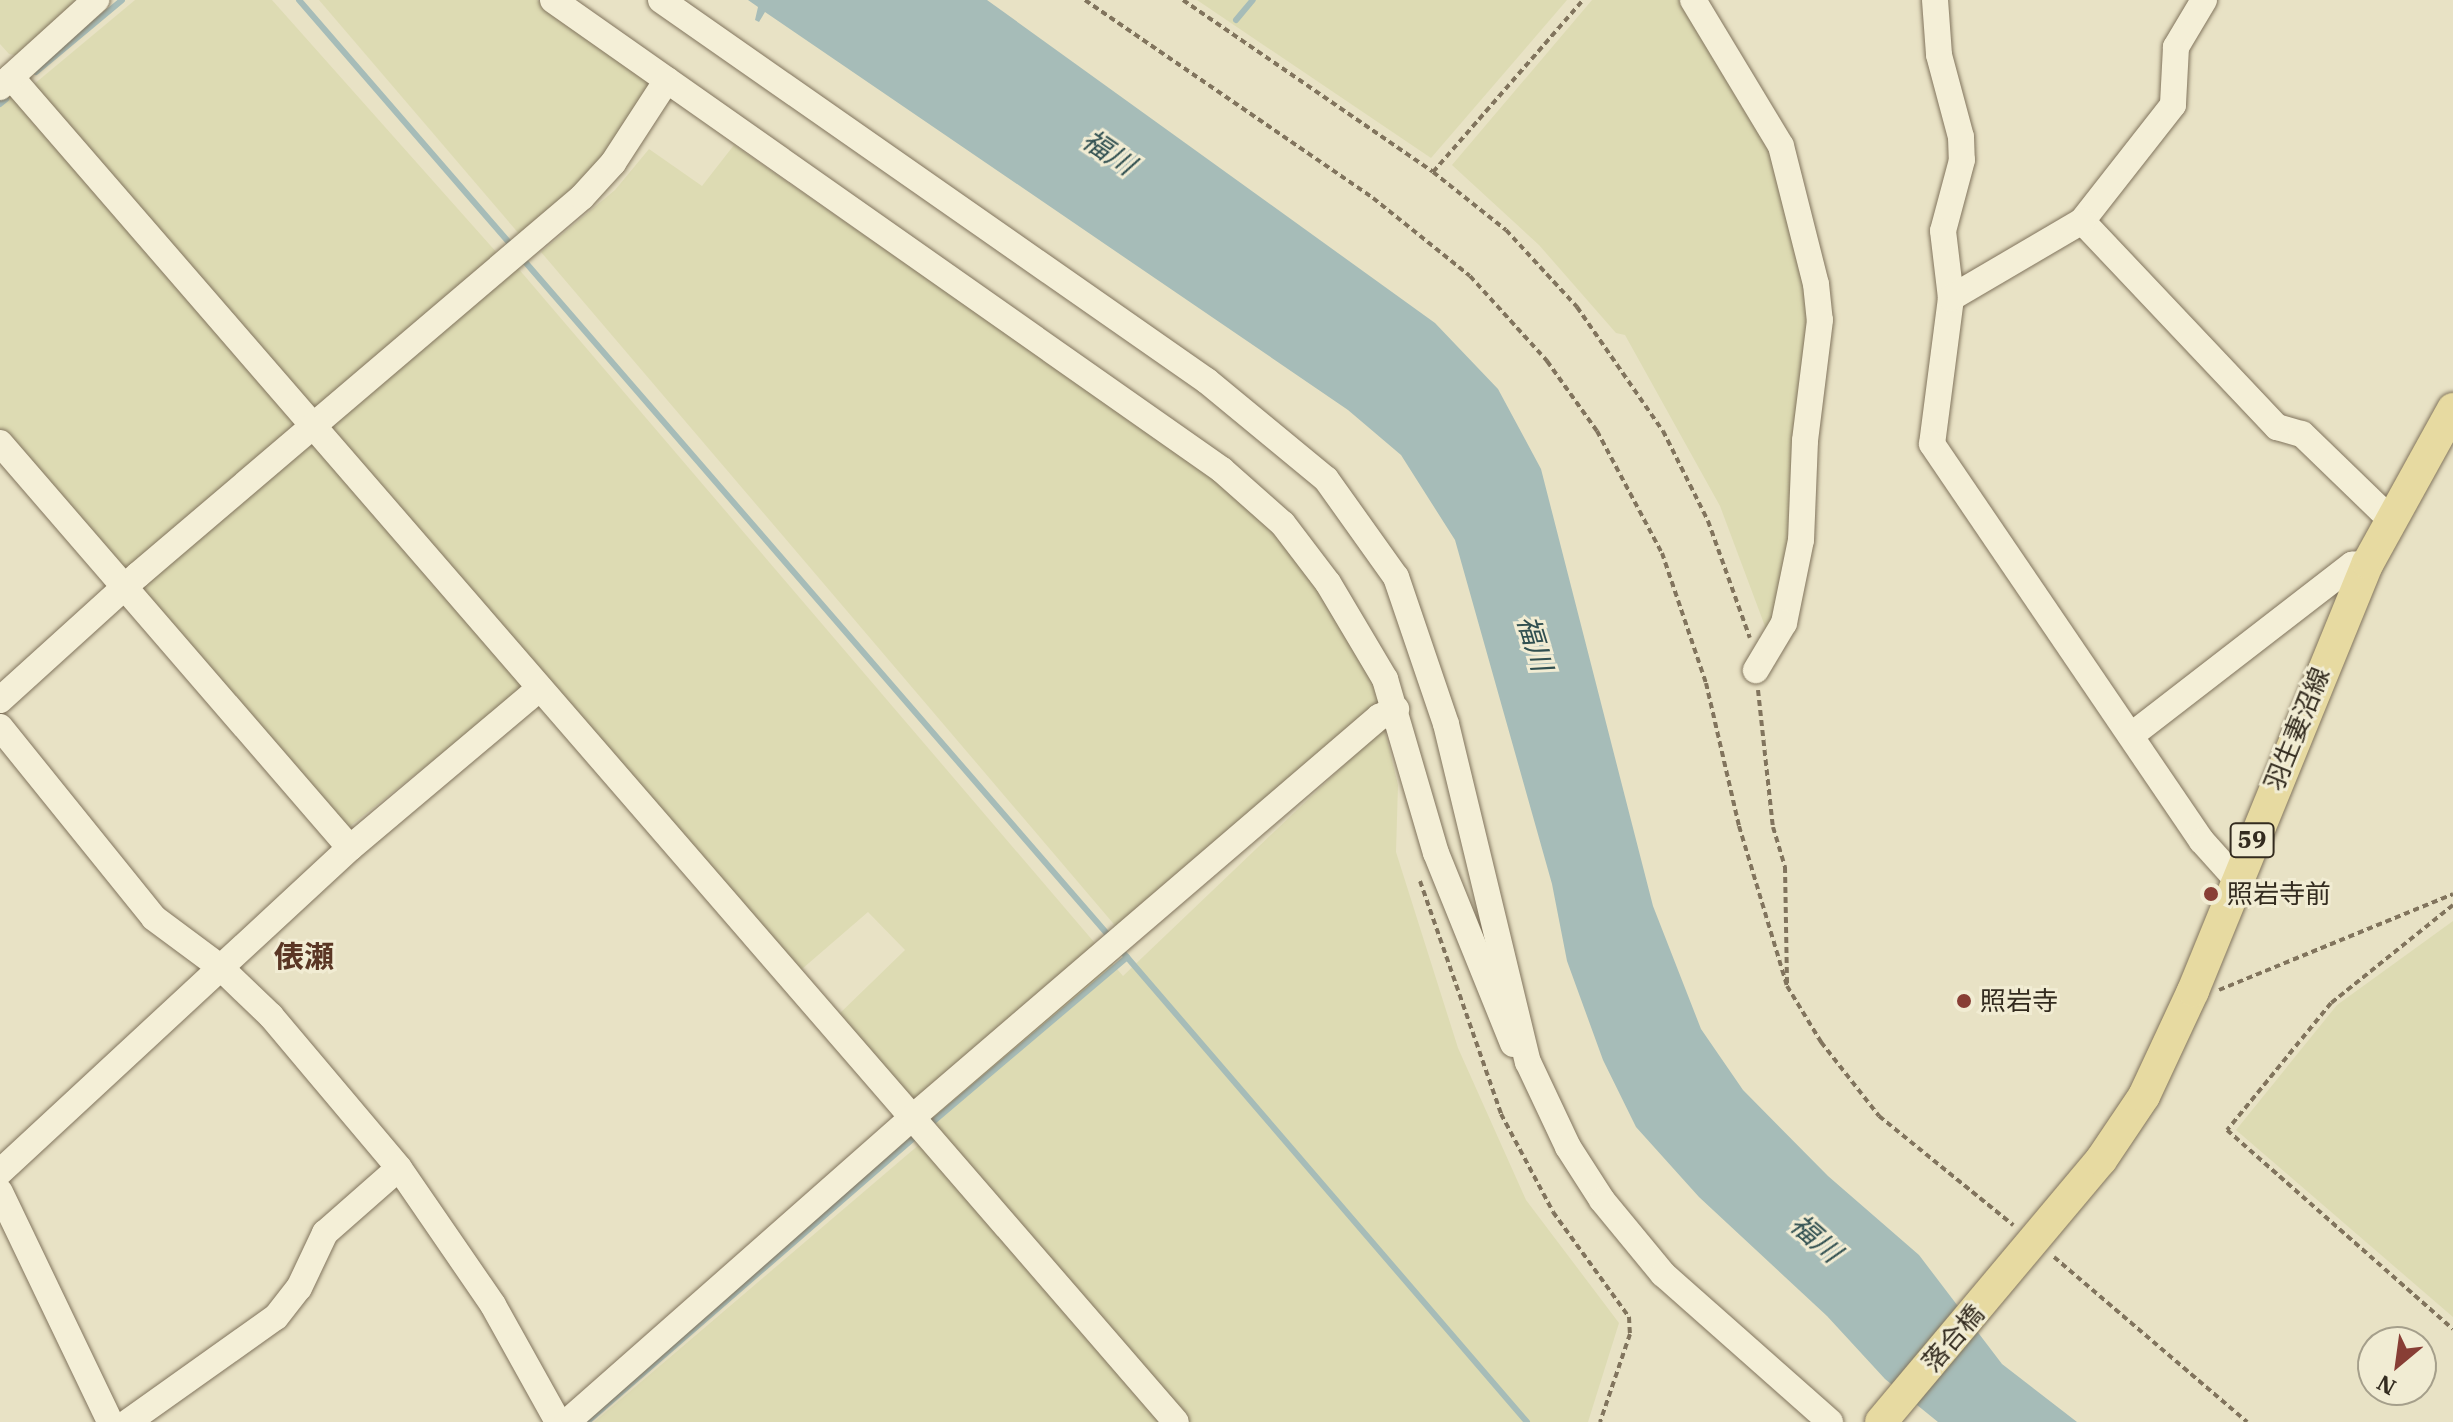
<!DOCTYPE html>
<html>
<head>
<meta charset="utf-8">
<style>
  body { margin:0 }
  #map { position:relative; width:2453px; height:1422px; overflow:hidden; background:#e8e2c5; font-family:"IBM Plex Serif","Noto Sans JP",serif }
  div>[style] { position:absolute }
  .farmland>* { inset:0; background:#dddbb3 }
  .water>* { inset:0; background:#a6bcb8 }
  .stream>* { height:6px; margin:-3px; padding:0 3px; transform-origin:3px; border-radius:3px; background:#a6bcb8 }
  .path>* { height:4px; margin-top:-2px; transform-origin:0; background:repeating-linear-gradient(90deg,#81745d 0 6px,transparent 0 10px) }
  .roads { filter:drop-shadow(0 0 2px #81745d) drop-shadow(0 0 2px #81745d) }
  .minor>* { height:26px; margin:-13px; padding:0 13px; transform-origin:13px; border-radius:13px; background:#f4efd7 }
  .major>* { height:32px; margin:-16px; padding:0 16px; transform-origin:16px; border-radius:16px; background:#e7daa1 }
  .dots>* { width:22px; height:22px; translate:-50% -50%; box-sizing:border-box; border:4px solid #f1ecd3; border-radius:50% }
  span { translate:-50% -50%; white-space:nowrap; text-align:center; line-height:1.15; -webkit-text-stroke:6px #f1ecd3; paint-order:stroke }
  .shield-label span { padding:2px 6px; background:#f1ecd3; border:2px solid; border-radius:6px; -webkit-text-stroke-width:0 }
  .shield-label { font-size:24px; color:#332b1f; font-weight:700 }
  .street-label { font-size:26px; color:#332b1f }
  .poi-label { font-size:26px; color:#332b1f }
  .left { translate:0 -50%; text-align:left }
  .water-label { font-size:28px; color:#304f50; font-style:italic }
  .quarter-label { font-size:30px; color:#5a3624; font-weight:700 }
  .north { position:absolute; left:2357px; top:1326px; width:80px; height:80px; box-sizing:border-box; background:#f1ecd3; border:2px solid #a59f8b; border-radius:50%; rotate:209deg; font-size:22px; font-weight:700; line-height:32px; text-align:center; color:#332b1f }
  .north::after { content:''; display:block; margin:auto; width:28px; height:36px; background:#883e35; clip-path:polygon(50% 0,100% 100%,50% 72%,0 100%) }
</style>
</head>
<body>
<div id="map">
  <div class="farmland">
    <div style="clip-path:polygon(0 0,84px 0,20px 56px,9px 54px,0 44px)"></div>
    <div style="clip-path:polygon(135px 0,272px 0,498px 254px,325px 405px,312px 406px,33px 85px)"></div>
    <div style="clip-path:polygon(319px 0,537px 0,657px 84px,609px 157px,520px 235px)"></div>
    <div style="clip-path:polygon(1197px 0,1567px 0,1431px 158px)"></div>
    <div style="clip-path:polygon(1592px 0,1682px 0,1776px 157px,1810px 296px,1791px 537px,1779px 619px,1766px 629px,1720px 506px,1625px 335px,1616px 333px,1539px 245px,1452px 165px)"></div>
    <div style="clip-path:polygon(0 80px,312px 434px,517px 267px,1123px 976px,1384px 727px,1398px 785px,1396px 852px,1458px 1048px,1526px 1200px,1619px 1323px,1588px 1422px,1186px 1422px,836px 1017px,905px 950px,868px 912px,795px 975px,541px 675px,345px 830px,0 430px)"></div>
    <div style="clip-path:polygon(734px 145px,1257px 507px,1296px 550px,1383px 700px,1118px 929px,541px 252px,615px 190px,649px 149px,702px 186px)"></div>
    <div style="clip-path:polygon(2453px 921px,2453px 1317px,2236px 1130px,2337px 1005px)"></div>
    <div style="clip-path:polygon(921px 1143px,1163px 1422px,594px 1422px)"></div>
  </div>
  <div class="water">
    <div style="clip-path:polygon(748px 0,987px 0,1435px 323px,1498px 389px,1541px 469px,1653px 906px,1701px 1029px,1743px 1090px,1828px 1176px,1919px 1255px,2002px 1364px,2077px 1422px,1938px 1422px,1885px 1379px,1827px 1316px,1699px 1197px,1636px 1127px,1603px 1060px,1567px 961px,1552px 884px,1455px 540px,1401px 455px,1348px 410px,765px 12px,759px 22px,755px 20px,758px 7px)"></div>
  </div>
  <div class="stream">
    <div style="left:299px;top:0;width:327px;rotate:49.1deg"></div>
    <div style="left:1236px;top:20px;width:26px;rotate:-50deg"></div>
    <div style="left:36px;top:72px;width:112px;rotate:-39.9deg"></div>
    <div style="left:0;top:104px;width:8px;rotate:-40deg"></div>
    <div style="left:520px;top:256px;width:901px;rotate:49.1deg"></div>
    <div style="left:1120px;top:949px;width:624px;rotate:49.29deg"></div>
    <div style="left:928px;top:1126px;width:261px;rotate:-40.3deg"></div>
    <div style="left:587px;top:1422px;width:441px;rotate:-41deg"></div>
  </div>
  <div class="path">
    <div style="left:1085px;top:0;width:349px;rotate:34.5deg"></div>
    <div style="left:1373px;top:198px;width:124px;rotate:38.8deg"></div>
    <div style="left:1470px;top:276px;width:115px;rotate:47.8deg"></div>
    <div style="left:1547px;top:361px;width:86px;rotate:54.5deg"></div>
    <div style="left:1597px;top:431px;width:138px;rotate:62deg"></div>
    <div style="left:1662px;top:553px;width:137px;rotate:71.3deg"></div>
    <div style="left:1706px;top:683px;width:147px;rotate:77deg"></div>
    <div style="left:1739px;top:826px;width:167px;rotate:73.3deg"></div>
    <div style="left:1787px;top:986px;width:66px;rotate:58.7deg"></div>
    <div style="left:1821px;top:1042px;width:94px;rotate:51.9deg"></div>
    <div style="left:1879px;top:1116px;width:173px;rotate:39.1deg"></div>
    <div style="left:1183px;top:0;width:303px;rotate:34.5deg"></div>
    <div style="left:1433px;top:172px;width:93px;rotate:38.5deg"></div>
    <div style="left:1506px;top:230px;width:105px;rotate:47.3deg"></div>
    <div style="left:1577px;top:307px;width:151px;rotate:55.3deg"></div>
    <div style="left:1663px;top:431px;width:101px;rotate:63.4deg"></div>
    <div style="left:1708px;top:521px;width:124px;rotate:70.3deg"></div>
    <div style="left:1433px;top:172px;width:228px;rotate:-48.9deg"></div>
    <div style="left:1758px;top:690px;width:138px;rotate:83.8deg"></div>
    <div style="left:1773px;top:827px;width:42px;rotate:73.3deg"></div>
    <div style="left:1785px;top:867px;width:116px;rotate:89deg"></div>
    <div style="left:1420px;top:881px;width:247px;rotate:70.8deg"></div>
    <div style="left:1501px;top:1114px;width:111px;rotate:62deg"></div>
    <div style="left:1553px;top:1212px;width:130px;rotate:54.1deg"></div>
    <div style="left:1629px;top:1317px;width:17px;rotate:87deg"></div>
    <div style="left:1630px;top:1334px;width:93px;rotate:108.8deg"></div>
    <div style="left:2453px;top:905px;width:156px;rotate:141.2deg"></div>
    <div style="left:2331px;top:1003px;width:164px;rotate:129.3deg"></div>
    <div style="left:2227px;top:1130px;width:301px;rotate:41.4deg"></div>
    <div style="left:2219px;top:990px;width:253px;rotate:-22.3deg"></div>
    <div style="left:2054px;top:1257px;width:254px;rotate:40.5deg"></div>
  </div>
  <div class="roads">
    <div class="minor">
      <div style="left:553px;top:0;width:818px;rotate:35.09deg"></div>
      <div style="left:1222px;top:470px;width:81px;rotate:41.5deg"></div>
      <div style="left:1283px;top:524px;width:74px;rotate:52.7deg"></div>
      <div style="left:1328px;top:583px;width:112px;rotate:59.3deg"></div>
      <div style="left:1385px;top:679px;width:181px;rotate:73.7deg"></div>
      <div style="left:1436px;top:853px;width:206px;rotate:68deg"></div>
      <div style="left:661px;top:0;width:666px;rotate:34.91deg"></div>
      <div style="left:1207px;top:381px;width:154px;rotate:39.5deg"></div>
      <div style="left:1326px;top:479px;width:120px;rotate:54.5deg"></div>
      <div style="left:1396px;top:577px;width:155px;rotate:71.2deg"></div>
      <div style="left:1446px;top:724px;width:348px;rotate:76.4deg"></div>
      <div style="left:1528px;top:1062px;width:94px;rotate:64.8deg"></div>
      <div style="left:1568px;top:1147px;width:63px;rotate:57.3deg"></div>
      <div style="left:1602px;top:1200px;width:96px;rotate:50.5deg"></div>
      <div style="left:1663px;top:1274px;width:223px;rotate:41.5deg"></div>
      <div style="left:1693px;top:0;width:170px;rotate:58.9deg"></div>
      <div style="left:1781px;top:146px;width:142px;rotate:75.8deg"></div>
      <div style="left:1816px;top:284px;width:36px;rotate:84deg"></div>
      <div style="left:1820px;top:320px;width:122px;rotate:97.1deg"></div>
      <div style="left:1805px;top:441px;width:99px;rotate:92.3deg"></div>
      <div style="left:1801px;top:540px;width:85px;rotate:101.6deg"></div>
      <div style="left:1784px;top:623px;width:55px;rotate:120.8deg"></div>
      <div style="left:1935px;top:0;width:55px;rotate:85.8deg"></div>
      <div style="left:1939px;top:55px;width:85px;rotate:75deg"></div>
      <div style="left:1961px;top:137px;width:23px;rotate:88deg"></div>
      <div style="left:1962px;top:160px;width:73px;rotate:105deg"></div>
      <div style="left:1943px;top:231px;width:67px;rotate:83.2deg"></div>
      <div style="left:1951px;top:298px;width:147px;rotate:97.4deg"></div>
      <div style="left:1932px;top:444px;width:480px;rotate:55.8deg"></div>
      <div style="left:2202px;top:841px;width:52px;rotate:48.1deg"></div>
      <div style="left:2204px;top:0;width:55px;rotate:120.8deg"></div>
      <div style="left:2176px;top:47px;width:58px;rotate:93deg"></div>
      <div style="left:2173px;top:105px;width:147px;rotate:128.1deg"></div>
      <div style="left:2082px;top:221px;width:284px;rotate:46.6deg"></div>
      <div style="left:2277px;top:427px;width:26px;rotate:16deg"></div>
      <div style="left:2302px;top:434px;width:122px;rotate:44deg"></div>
      <div style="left:11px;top:77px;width:1779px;rotate:49.1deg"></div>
      <div style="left:0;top:87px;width:130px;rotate:-42.2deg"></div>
      <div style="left:1951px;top:298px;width:152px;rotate:-30.4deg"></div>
      <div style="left:0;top:443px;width:535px;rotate:49.17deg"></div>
      <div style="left:0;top:700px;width:186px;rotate:-42.2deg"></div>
      <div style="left:138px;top:575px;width:583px;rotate:-40.41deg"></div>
      <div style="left:582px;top:197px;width:46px;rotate:-47.6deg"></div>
      <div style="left:613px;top:163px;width:99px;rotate:-57deg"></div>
      <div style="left:0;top:727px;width:245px;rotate:51.1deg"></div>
      <div style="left:154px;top:918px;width:82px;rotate:36.6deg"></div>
      <div style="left:220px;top:967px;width:71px;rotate:43.9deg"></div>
      <div style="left:271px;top:1016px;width:199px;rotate:49.9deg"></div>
      <div style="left:399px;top:1168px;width:166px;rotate:55.5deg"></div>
      <div style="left:493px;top:1305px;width:134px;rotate:60.9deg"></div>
      <div style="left:2133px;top:734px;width:277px;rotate:-37.7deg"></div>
      <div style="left:2352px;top:565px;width:16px;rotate:-7deg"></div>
      <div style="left:0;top:1172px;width:477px;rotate:-42.8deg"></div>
      <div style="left:350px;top:848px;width:248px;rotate:-40.1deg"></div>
      <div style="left:0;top:1192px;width:255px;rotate:64.4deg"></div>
      <div style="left:128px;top:1422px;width:181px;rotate:-35.4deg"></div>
      <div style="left:276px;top:1317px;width:37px;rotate:-52deg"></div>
      <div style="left:299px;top:1288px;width:61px;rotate:-64.7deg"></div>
      <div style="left:325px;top:1233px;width:98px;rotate:-41.3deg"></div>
      <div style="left:567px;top:1422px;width:463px;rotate:-41.4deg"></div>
      <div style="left:914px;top:1116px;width:613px;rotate:-40.63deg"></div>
      <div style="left:1379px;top:717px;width:19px;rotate:-25deg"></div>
    </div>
    <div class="major">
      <div style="left:1881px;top:1422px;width:342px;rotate:-50deg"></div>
      <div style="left:2101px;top:1160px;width:77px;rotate:-56.1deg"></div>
      <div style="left:2144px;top:1096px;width:116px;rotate:-65deg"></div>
      <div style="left:2193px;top:991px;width:462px;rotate:-67.8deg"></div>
      <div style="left:2368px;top:563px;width:176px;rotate:-61.1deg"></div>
    </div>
  </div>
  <div class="dots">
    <div style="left:2211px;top:894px;background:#883e35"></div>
    <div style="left:1964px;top:1001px;background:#883e35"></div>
  </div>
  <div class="shield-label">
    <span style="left:2252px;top:840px">59</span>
  </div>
  <div class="street-label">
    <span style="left:2297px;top:729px;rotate:-68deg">羽生妻沼線</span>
    <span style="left:1953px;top:1338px;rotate:-49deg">落合橋</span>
  </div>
  <div class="poi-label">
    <span class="left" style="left:2227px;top:894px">照岩寺前</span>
    <span class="left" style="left:1980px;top:1001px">照岩寺</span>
  </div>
  <div class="water-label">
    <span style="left:1109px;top:152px;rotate:34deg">福川</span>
    <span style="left:1535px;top:643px;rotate:73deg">福川</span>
    <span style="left:1816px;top:1238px;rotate:41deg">福川</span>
  </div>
  <div class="quarter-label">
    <span style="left:304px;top:956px">俵瀬</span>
  </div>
  <div class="north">N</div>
</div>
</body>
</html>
